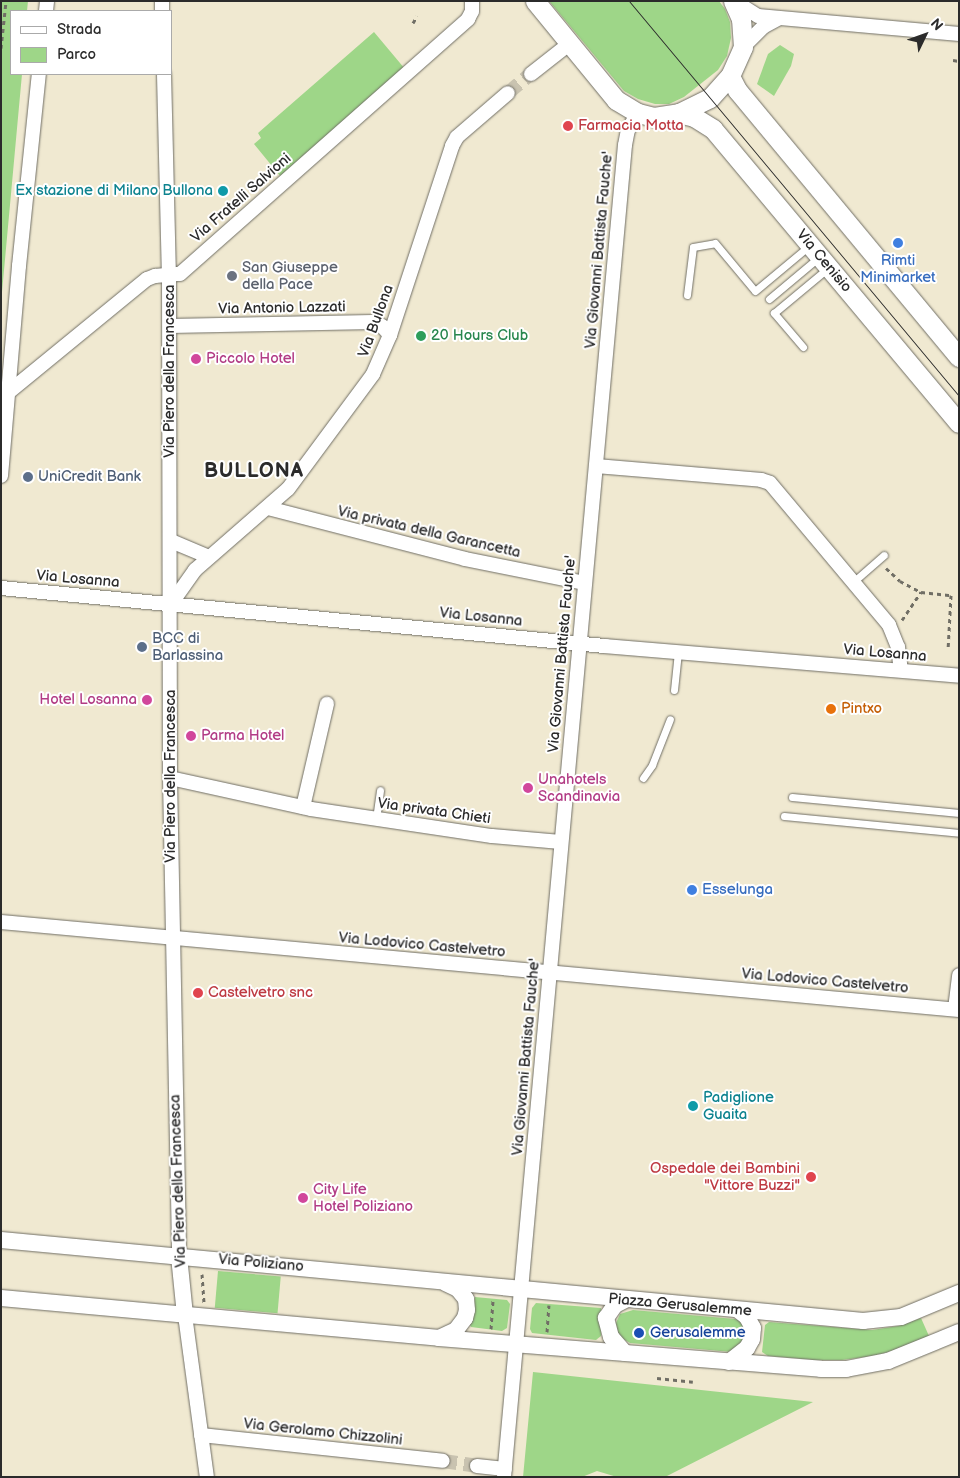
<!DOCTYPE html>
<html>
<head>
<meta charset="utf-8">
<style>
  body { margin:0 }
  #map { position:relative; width:960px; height:1478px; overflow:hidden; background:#f0e9d1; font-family:"Balsamiq Sans",sans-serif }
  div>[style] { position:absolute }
  .green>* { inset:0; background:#9ed688; transform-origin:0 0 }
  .minor-tunnel>* { height:14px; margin-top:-7px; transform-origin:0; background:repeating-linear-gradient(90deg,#c9c3b0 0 14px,transparent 0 21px) }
  .path>* { height:3px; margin-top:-1.5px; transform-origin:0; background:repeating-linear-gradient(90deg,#706e65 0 4px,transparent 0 8px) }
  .roads { filter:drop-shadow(0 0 1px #706e65) drop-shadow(0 0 1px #706e65) }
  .service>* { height:7px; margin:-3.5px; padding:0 3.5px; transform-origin:3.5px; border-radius:3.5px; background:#fff }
  .minor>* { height:14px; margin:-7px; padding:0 7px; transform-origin:7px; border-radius:7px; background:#fff }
  .tertiary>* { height:16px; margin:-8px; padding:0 8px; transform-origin:8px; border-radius:8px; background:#fff }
  .secondary>* { height:19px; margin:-9.5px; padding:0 9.5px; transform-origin:9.5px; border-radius:9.5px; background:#fff }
  .tram>* { height:1px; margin:-0.5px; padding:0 0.5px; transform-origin:0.5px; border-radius:0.5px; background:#2b2b2b }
  .dots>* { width:14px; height:14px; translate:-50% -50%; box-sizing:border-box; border:2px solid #fff; border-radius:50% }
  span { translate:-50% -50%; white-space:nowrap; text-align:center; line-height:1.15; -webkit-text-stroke:4px #fff; paint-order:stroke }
  .health-label { font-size:15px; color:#be3a42 }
  .left { translate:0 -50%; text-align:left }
  .right { translate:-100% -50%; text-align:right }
  .culture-label { font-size:15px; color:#0d838f }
  .street-label { font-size:15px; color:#2b2b2b }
  .shop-label { font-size:15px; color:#366cbe }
  .worship-label { font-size:15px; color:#5b616d }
  .leisure-label { font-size:15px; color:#27864d }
  .hotel-label { font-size:15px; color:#b23c85 }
  .service-label { font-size:15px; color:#4e5e75 }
  .food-label { font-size:15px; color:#c56008 }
  .transit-label { font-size:15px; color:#164399 }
  .district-label { font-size:20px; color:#2b2b2b; font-weight:700; letter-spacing:1px }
  .frame { position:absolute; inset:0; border:2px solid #2b2b2b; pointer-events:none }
  .legend { position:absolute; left:10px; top:10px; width:162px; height:65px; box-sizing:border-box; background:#fff; border:1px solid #aaa; margin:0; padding:6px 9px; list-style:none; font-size:15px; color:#2b2b2b }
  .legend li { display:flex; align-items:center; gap:10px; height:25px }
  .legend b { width:25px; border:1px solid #aaa }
  .north { position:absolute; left:900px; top:10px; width:50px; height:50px; -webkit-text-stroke:4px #fff; paint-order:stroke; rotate:48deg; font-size:14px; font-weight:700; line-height:20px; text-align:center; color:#2b2b2b }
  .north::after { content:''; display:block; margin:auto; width:18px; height:22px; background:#2b2b2b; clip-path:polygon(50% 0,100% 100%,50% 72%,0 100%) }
</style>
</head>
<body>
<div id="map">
  <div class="green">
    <div style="clip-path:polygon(1px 1px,28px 1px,27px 11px,11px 11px,11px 74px,22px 74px,1px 303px)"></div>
    <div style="clip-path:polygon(549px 1px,719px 1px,725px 9px,730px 22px,731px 38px,727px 56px,718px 70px,684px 97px,669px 104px,655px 104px,638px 99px,624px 91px)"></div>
    <div style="clip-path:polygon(374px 32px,405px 69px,281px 177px,254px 144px,261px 138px,258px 133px)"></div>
    <div style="clip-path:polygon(780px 45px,794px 54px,791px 66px,774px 96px,757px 84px,768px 54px)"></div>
    <div style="left:218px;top:1271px;width:63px;height:37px;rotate:5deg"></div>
    <div style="clip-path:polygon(475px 1297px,507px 1300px,510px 1304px,507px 1328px,502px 1331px,471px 1327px,469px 1323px)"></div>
    <div style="clip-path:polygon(536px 1303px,601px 1308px,601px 1336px,596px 1340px,532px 1333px,530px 1329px,532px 1308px)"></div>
    <div style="clip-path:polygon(633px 1310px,735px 1319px,739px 1320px,750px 1335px,732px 1352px,630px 1343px,618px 1336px,616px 1323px,620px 1314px)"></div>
    <div style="clip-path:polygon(921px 1318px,929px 1336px,892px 1351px,873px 1356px,842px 1360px,813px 1360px,768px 1356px,762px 1352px,765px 1325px,769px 1322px,872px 1330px,898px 1326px)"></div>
    <div style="clip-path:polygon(533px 1372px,813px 1402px,665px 1477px,617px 1477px,597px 1471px,582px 1477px,523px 1477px)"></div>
  </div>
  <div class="minor-tunnel">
    <div style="left:508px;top:93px;width:30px;rotate:-40deg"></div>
    <div style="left:443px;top:1461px;width:34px;rotate:8deg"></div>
  </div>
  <div class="path">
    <div style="left:413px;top:23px;width:8px;rotate:-60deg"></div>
    <div style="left:1px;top:48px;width:47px;rotate:-83.9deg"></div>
    <div style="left:953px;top:60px;width:6px;rotate:9deg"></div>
    <div style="left:886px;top:568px;width:19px;rotate:43deg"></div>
    <div style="left:900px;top:581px;width:24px;rotate:28deg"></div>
    <div style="left:921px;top:592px;width:30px;rotate:6deg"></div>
    <div style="left:951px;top:595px;width:55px;rotate:93.1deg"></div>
    <div style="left:902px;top:620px;width:34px;rotate:-56deg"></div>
    <div style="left:202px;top:1274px;width:29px;rotate:86deg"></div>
    <div style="left:491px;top:1329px;width:29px;rotate:-86deg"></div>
    <div style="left:547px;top:1332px;width:27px;rotate:-86deg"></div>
    <div style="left:657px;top:1378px;width:36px;rotate:6deg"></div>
  </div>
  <div class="roads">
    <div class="service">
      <div style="left:687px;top:295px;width:48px;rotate:-82.9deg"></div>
      <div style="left:693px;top:247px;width:22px;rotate:-10deg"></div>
      <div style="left:715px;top:243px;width:62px;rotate:50.2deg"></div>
      <div style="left:755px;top:291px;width:72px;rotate:-39.9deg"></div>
      <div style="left:769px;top:299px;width:65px;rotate:-40deg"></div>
      <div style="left:803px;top:347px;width:45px;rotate:-130.5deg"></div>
      <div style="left:774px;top:313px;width:70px;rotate:-39.8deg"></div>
      <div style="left:853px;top:582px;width:41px;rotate:-41.1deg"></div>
      <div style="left:674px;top:690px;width:38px;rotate:-84deg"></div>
      <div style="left:643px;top:778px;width:16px;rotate:-55deg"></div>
      <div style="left:652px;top:765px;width:49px;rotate:-68.6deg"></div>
      <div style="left:792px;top:797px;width:168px;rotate:5.5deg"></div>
      <div style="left:784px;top:816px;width:176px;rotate:5.5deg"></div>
      <div style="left:376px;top:819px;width:29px;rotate:-82deg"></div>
    </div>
    <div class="minor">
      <div style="left:162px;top:1px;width:10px;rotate:90deg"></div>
      <div style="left:734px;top:1px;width:28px;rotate:32deg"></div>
      <div style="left:758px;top:16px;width:202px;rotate:5.1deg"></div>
      <div style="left:46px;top:11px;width:10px;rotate:-84deg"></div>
      <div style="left:743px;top:47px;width:28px;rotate:-45deg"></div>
      <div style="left:763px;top:27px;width:18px;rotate:-29deg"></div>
      <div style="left:164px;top:74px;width:201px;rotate:88.6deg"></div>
      <div style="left:169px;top:275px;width:503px;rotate:89.89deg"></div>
      <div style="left:170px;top:778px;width:478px;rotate:88.9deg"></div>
      <div style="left:531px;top:74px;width:48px;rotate:-38.3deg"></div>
      <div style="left:170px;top:326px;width:203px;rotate:-1.1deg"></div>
      <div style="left:373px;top:322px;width:10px;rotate:24deg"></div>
      <div style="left:382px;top:326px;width:12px;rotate:48deg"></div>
      <div style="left:10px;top:391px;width:177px;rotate:-39.3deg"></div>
      <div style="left:147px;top:279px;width:9px;rotate:-21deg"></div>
      <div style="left:155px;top:276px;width:25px;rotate:-5deg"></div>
      <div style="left:180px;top:274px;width:385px;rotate:-41.5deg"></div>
      <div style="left:468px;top:19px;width:9px;rotate:-63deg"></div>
      <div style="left:472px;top:11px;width:10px;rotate:-90deg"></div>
      <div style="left:596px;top:466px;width:166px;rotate:4.8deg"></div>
      <div style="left:761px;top:480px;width:9px;rotate:18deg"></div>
      <div style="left:770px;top:483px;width:185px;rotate:50deg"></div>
      <div style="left:889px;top:625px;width:24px;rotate:68deg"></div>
      <div style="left:898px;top:647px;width:23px;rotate:83deg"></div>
      <div style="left:1px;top:476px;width:211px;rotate:-85.1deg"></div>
      <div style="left:19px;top:266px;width:193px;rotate:-84.1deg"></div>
      <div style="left:268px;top:508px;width:203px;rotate:14.5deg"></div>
      <div style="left:465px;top:559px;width:122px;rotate:11.3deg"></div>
      <div style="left:171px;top:541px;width:41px;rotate:22.8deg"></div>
      <div style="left:1px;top:588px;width:607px;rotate:5.49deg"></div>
      <div style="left:605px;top:646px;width:355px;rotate:4.8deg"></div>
      <div style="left:171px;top:604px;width:42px;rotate:-54.8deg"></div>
      <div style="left:195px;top:570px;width:123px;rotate:-41.1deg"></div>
      <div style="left:288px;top:489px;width:143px;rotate:-53.5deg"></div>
      <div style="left:373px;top:374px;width:43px;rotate:-66.4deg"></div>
      <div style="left:390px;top:335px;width:199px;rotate:-71.8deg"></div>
      <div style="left:452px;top:146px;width:10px;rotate:-61deg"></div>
      <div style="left:457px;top:137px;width:67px;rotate:-40.8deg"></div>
      <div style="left:170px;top:778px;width:144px;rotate:12.4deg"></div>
      <div style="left:311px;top:809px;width:183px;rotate:8.5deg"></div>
      <div style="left:492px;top:836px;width:69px;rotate:5deg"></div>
      <div style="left:303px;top:807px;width:106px;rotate:-76.9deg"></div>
      <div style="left:1px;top:922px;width:962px;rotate:5.25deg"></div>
      <div style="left:955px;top:1009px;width:34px;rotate:-83deg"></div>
      <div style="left:185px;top:1315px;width:163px;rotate:82.3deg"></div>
      <div style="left:201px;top:1435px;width:243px;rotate:6.1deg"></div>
      <div style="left:477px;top:1466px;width:28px;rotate:6deg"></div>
      <div style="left:504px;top:1477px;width:1337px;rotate:-84.81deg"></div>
      <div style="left:625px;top:145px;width:15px;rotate:-79deg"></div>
      <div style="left:628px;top:130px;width:20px;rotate:-60deg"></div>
    </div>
    <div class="tertiary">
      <div style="left:1px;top:1240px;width:866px;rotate:5.37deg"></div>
      <div style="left:863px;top:1321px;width:38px;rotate:-6deg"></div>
      <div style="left:901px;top:1317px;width:63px;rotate:-22.5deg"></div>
      <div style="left:179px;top:1256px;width:59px;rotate:84.2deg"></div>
      <div style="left:1px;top:1298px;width:440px;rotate:5.2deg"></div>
      <div style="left:439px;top:1338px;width:383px;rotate:4.6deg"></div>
      <div style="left:821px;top:1369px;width:25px"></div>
      <div style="left:846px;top:1369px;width:43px;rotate:-10.8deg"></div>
      <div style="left:888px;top:1361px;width:77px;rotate:-22.2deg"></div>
      <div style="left:439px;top:1338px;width:19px;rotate:-25deg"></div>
      <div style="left:456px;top:1330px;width:15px;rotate:-53deg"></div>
      <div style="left:465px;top:1318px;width:8px;rotate:-76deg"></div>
      <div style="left:467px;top:1310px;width:11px;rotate:-95deg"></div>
      <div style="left:466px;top:1299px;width:13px;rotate:-129deg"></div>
      <div style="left:458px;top:1289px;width:14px;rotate:-155deg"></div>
      <div style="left:625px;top:1353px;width:21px;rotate:-131deg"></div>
      <div style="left:611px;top:1337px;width:20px;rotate:-105deg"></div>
      <div style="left:606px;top:1318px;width:16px;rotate:-55deg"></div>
      <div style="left:615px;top:1305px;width:11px;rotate:-27deg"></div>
      <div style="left:729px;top:1362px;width:23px;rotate:-38deg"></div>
      <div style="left:747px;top:1348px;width:10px;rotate:-61deg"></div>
      <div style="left:752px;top:1339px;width:11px;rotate:-85deg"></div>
      <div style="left:753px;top:1328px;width:13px;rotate:-119deg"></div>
      <div style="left:747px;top:1317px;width:11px;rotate:-142deg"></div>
    </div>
    <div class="secondary">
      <div style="left:535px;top:1px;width:128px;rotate:50.7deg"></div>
      <div style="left:616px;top:100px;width:26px;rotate:31deg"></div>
      <div style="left:638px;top:113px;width:16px;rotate:14deg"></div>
      <div style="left:654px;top:117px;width:25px;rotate:-9deg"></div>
      <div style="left:679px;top:113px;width:34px;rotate:-26deg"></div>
      <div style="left:710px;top:98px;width:30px;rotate:-48deg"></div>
      <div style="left:730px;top:76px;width:32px;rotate:-66deg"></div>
      <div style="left:743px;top:47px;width:28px;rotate:-94deg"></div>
      <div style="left:741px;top:19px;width:20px;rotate:-114deg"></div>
      <div style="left:730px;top:76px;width:16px;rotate:63deg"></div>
      <div style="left:737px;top:90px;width:347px;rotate:50.3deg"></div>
      <div style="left:679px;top:113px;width:16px;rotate:15deg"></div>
      <div style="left:694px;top:117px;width:22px;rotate:32deg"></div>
      <div style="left:713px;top:129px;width:383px;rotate:50.1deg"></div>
    </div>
  </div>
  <div class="tram">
    <div style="left:629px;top:1px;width:515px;rotate:50.12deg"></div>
  </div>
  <div class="dots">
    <div style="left:568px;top:126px;background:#e0444e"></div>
    <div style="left:223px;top:191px;background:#0f9aa8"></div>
    <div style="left:898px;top:243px;background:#3f7fe0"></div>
    <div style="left:232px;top:276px;background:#6b7280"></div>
    <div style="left:421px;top:336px;background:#2e9e5b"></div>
    <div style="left:196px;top:359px;background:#d1479c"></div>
    <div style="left:28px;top:477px;background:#5c6f8a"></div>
    <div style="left:142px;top:647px;background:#5c6f8a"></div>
    <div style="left:147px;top:700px;background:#d1479c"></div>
    <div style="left:831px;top:709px;background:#e8710a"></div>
    <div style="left:191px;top:736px;background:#d1479c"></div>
    <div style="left:528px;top:788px;background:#d1479c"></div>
    <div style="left:692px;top:890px;background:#3f7fe0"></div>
    <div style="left:198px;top:993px;background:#e0444e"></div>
    <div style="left:693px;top:1106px;background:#0f9aa8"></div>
    <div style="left:811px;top:1177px;background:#e0444e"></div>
    <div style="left:303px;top:1198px;background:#d1479c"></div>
    <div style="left:639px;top:1333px;background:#1a4fb4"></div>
  </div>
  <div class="health-label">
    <span class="left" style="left:578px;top:126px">Farmacia Motta</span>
    <span class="left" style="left:208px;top:993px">Castelvetro snc</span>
    <span class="right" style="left:800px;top:1177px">Ospedale dei Bambini<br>"Vittore Buzzi"</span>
  </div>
  <div class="culture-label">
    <span class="right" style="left:213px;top:191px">Ex stazione di Milano Bullona</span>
    <span class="left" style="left:703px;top:1106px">Padiglione<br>Guaita</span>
  </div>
  <div class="street-label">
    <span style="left:241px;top:198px;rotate:-41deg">Via Fratelli Salvioni</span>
    <span style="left:599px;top:250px;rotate:-85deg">Via Giovanni Battista Fauche'</span>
    <span style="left:824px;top:261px;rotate:50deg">Via Cenisio</span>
    <span style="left:282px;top:308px;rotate:-1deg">Via Antonio Lazzati</span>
    <span style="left:376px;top:321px;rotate:-70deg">Via Bullona</span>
    <span style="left:170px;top:371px;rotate:-90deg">Via Piero della Francesca</span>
    <span style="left:429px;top:532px;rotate:13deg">Via privata della Garancetta</span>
    <span style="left:78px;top:579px;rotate:5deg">Via Losanna</span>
    <span style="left:481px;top:617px;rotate:6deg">Via Losanna</span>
    <span style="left:885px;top:653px;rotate:5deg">Via Losanna</span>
    <span style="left:562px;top:654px;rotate:-85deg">Via Giovanni Battista Fauche'</span>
    <span style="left:171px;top:776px;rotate:-90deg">Via Piero della Francesca</span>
    <span style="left:434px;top:811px;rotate:8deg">Via privata Chieti</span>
    <span style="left:422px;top:945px;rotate:5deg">Via Lodovico Castelvetro</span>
    <span style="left:825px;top:981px;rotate:5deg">Via Lodovico Castelvetro</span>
    <span style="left:526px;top:1057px;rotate:-85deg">Via Giovanni Battista Fauche'</span>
    <span style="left:178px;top:1181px;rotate:-92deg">Via Piero della Francesca</span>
    <span style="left:261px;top:1263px;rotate:5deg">Via Poliziano</span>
    <span style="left:680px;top:1305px;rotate:5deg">Piazza Gerusalemme</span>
    <span style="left:323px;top:1432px;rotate:6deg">Via Gerolamo Chizzolini</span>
  </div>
  <div class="shop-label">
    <span style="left:898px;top:269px">Rimti<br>Minimarket</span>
    <span class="left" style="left:702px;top:890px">Esselunga</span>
  </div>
  <div class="worship-label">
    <span class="left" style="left:242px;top:276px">San Giuseppe<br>della Pace</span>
  </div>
  <div class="leisure-label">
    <span class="left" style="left:431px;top:336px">20 Hours Club</span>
  </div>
  <div class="hotel-label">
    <span class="left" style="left:206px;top:359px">Piccolo Hotel</span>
    <span class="right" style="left:137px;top:700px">Hotel Losanna</span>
    <span class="left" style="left:201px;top:736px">Parma Hotel</span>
    <span class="left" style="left:538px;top:788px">Unahotels<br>Scandinavia</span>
    <span class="left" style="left:313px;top:1198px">City Life<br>Hotel Poliziano</span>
  </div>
  <div class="service-label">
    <span class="left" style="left:38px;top:477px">UniCredit Bank</span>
    <span class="left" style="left:152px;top:647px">BCC di<br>Barlassina</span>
  </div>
  <div class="food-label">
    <span class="left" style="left:841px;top:709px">Pintxo</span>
  </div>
  <div class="transit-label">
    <span class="left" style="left:650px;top:1333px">Gerusalemme</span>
  </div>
  <div class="district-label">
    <span style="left:254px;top:471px">BULLONA</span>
  </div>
  <div class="frame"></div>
  <ul class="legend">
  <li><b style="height:6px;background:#fff"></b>Strada</li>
  <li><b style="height:14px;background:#9ed688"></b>Parco</li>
  </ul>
  <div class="north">N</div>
</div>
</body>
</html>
